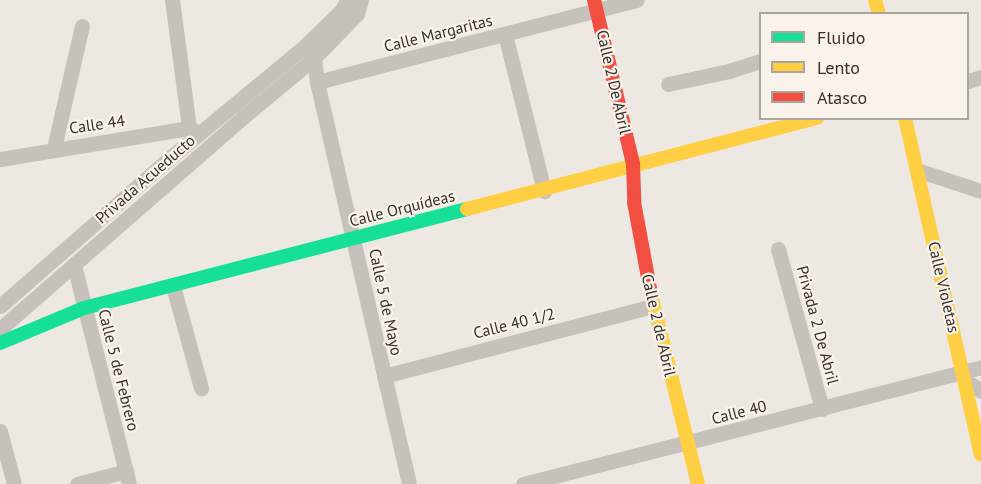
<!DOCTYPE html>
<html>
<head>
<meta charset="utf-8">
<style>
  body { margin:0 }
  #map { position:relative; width:981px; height:484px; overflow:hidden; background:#eee8e2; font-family:"PT Sans",sans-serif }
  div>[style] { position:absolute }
  .street>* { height:15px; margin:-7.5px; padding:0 7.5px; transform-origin:7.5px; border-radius:7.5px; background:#c7c1bb }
  .fast>* { height:14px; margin:-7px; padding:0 7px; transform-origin:7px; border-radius:7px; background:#16e098 }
  .slow>* { height:14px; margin:-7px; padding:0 7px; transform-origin:7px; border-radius:7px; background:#ffcf43 }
  .jam>* { height:14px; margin:-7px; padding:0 7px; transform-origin:7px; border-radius:7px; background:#f24e42 }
  span { translate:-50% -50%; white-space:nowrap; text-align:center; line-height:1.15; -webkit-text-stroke:4.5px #f9f3eb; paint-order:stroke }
  .street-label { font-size:16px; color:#372e2a }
  .legend { position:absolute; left:759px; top:12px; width:210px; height:108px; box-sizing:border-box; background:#f9f3eb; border:2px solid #aba49e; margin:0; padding:8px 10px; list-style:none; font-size:18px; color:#372e2a }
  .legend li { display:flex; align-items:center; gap:12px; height:30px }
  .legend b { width:30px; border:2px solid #aba49e }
</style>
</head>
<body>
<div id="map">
  <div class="street">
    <div style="left:172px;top:0;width:129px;rotate:82.4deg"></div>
    <div style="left:505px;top:34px;width:162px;rotate:76deg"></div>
    <div style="left:314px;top:58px;width:24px;rotate:83deg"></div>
    <div style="left:317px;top:82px;width:412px;rotate:77.1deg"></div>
    <div style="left:968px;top:81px;width:14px;rotate:-17deg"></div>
    <div style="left:317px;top:82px;width:330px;rotate:-14.4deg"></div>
    <div style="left:668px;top:84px;width:62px;rotate:-12deg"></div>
    <div style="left:729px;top:71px;width:33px;rotate:-18deg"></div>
    <div style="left:54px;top:148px;width:125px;rotate:-77.1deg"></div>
    <div style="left:0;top:159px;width:192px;rotate:-9.3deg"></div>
    <div style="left:189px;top:128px;width:11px;rotate:27deg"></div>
    <div style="left:917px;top:170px;width:67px;rotate:18.2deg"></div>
    <div style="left:778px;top:249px;width:166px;rotate:74.6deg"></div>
    <div style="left:74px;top:265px;width:226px;rotate:75.9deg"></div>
    <div style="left:173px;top:286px;width:106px;rotate:74.6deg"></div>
    <div style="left:0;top:306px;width:220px;rotate:-41.1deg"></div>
    <div style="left:166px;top:161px;width:180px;rotate:-39.6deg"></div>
    <div style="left:305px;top:46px;width:52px;rotate:-44.2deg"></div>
    <div style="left:342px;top:10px;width:11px;rotate:-63deg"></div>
    <div style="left:0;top:329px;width:322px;rotate:-41.1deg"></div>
    <div style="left:243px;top:117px;width:92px;rotate:-39.7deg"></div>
    <div style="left:314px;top:58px;width:62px;rotate:-45.7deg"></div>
    <div style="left:357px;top:14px;width:15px;rotate:-74deg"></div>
    <div style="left:384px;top:376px;width:278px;rotate:-14.6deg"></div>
    <div style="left:965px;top:380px;width:19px;rotate:35deg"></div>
    <div style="left:0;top:431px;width:55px;rotate:75.2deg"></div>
    <div style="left:77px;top:484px;width:51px;rotate:-14.9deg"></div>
    <div style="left:523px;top:484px;width:473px;rotate:-14.3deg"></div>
  </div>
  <div class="fast">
    <div style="left:0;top:343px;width:91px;rotate:-22.6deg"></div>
    <div style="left:84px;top:308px;width:396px;rotate:-14.5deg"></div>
  </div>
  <div class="slow">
    <div style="left:875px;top:0;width:15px;rotate:74deg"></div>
    <div style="left:905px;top:118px;width:345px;rotate:77.3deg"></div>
    <div style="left:467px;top:209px;width:362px;rotate:-14.6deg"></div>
    <div style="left:651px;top:294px;width:196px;rotate:76.1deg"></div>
  </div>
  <div class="jam">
    <div style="left:594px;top:0;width:169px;rotate:76.6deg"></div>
    <div style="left:633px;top:164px;width:38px;rotate:88deg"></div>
    <div style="left:634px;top:202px;width:94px;rotate:79.5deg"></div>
  </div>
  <div class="street-label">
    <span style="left:438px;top:33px;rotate:-14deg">Calle Margaritas</span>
    <span style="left:614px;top:82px;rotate:77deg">Calle 2 De Abril</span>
    <span style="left:97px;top:124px;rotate:-8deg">Calle 44</span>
    <span style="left:145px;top:179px;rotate:-41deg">Privada Acueducto</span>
    <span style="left:402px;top:208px;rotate:-14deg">Calle Orquídeas</span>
    <span style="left:944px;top:287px;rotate:77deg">Calle Violetas</span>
    <span style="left:386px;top:302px;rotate:78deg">Calle 5 de Mayo</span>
    <span style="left:514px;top:323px;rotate:-14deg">Calle 40 1/2</span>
    <span style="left:659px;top:325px;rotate:77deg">Calle 2 de Abril</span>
    <span style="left:818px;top:325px;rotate:75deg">Privada 2 De Abril</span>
    <span style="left:119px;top:370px;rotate:76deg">Calle 5 de Febrero</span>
    <span style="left:739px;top:412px;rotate:-14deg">Calle 40</span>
  </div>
  <ul class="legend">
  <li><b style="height:8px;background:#16e098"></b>Fluido</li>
  <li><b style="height:8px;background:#ffcf43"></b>Lento</li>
  <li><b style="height:8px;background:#f24e42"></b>Atasco</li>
  </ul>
</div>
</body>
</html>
